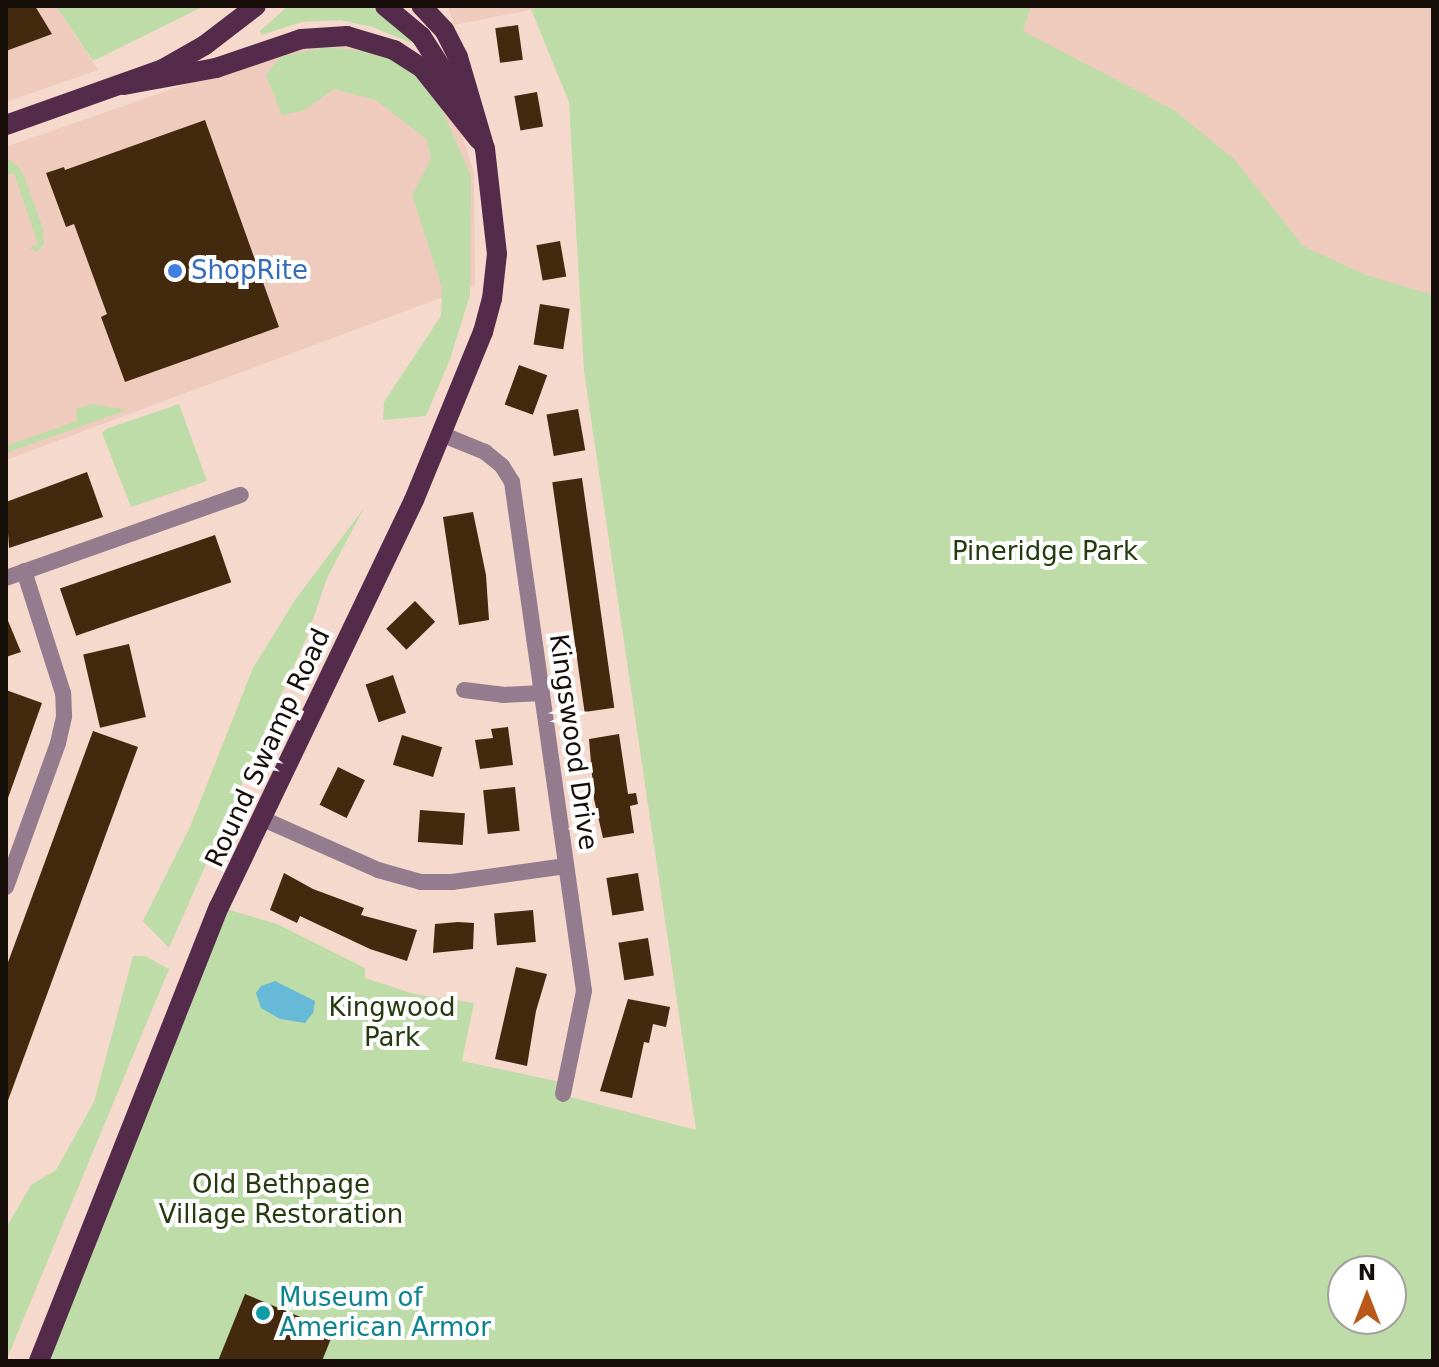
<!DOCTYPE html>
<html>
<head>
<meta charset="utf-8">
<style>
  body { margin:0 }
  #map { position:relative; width:1439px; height:1367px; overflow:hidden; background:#f4d9cc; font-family:"DejaVu Sans",sans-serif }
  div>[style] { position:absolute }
  .built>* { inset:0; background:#eecbbc }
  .green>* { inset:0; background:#bedca8 }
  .water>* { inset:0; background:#66b9d7 }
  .building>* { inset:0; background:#43290e; transform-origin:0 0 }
  .minor>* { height:16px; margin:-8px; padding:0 8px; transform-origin:8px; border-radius:8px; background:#957b8e }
  .major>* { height:20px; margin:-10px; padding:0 10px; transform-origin:10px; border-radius:10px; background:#552b4c }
  .dots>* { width:22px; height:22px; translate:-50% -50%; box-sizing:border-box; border:4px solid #fff; border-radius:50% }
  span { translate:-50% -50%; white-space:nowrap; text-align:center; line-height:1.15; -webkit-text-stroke:8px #fff; paint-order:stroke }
  .shop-label { font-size:26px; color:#366cbe }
  .left { translate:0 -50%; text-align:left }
  .park-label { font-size:26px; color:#253b0f }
  .street-label { font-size:26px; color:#170e0a }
  .culture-label { font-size:26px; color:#0d838f }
  .frame { position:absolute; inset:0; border:8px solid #170e0a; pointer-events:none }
  .north { position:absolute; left:1327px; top:1255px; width:80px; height:80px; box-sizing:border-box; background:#fff; border:2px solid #a29f9d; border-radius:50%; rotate:0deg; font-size:22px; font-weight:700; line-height:32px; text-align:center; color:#170e0a }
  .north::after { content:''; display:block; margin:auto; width:28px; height:36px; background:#b95818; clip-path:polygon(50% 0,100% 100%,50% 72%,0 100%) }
</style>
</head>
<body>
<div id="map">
  <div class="built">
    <div style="clip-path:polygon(6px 6px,56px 6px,98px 70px,6px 102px)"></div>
    <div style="clip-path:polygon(448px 6px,549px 6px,454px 25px)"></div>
    <div style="clip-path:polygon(1031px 6px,1433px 6px,1433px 296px,1290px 253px,1016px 51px)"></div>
    <div style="clip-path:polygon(303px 43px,353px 43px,454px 111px,474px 173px,475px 285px,6px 460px,6px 147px)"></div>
  </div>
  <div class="green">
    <div style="clip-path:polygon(56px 6px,204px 6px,93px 61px)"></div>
    <div style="clip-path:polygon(288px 6px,370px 6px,398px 25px,414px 44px,372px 27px,340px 20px,302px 22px,261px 35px,260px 31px)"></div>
    <div style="clip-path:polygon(evenodd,549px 6px,1031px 6px,1023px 31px,1174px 110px,1235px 160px,1303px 246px,1366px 275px,1433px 295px,1433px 1361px,47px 1361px,178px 1015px,187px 1017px,219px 907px,277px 924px,365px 968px,365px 978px,414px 994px,474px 1003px,462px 1061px,565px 1083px,563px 1095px,696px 1130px,584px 371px,569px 102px,531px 9px,549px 6px,1343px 1271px,1391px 1271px,1391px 1319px,1343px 1319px,1343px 1271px)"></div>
    <div style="clip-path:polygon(327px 47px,388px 54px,430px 82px,471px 176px,470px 295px,450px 359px,426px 416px,383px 420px,384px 402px,441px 316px,442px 288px,412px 195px,431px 158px,426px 139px,376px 100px,334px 89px,303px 111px,282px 115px,266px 75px,280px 57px)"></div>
    <div style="clip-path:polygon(6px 158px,17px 165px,24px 176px,43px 229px,44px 244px,37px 252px,29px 248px,38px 244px,14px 173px,6px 175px)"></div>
    <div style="clip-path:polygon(93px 404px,127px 410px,6px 453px,6px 446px,77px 421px,76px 409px)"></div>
    <div style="clip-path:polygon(179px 404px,207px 481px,131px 507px,102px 433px,106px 429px)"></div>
    <div style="clip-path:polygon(364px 508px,327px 578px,308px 634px,169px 948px,143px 921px,190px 827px,253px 668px,295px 600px)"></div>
    <div style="clip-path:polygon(133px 956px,145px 956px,169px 969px,6px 1361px,6px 1228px,31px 1185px,56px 1170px,94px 1102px)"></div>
  </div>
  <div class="water">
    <div style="clip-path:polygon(275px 981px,315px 1001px,313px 1013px,305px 1023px,280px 1019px,261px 1008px,256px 993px,261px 986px)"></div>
  </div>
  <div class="building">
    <div style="clip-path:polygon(6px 6px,35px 6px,52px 34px,6px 51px)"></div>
    <div style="left:518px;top:25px;width:35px;height:23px;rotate:82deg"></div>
    <div style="left:537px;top:92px;width:35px;height:23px;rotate:80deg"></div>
    <div style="clip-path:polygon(205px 120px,279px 327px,125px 382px,101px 317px,107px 314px,74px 224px,66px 227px,46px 173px,64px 167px,65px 170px)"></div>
    <div style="left:560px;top:241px;width:36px;height:24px;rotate:80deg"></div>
    <div style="left:540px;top:304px;width:30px;height:41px;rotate:9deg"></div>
    <div style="left:519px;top:365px;width:30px;height:42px;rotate:20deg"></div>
    <div style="left:578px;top:409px;width:42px;height:32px;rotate:80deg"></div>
    <div style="clip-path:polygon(87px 472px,103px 517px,9px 548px,6px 502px)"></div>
    <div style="left:582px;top:478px;width:232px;height:30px;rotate:82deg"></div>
    <div style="clip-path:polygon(473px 512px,486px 575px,489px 620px,459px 625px,443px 517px)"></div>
    <div style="left:215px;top:535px;width:50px;height:164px;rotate:71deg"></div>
    <div style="left:415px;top:601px;width:29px;height:40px;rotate:46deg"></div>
    <div style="clip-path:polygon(6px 616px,21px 652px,6px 657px)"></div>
    <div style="left:129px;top:644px;width:75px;height:47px;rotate:77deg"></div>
    <div style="left:393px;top:675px;width:40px;height:29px;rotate:71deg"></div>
    <div style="clip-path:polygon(6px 690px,42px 703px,8px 798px,6px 797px)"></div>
    <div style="clip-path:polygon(508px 727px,513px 765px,480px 769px,475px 740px,493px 738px,491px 729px)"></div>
    <div style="clip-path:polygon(93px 731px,138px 747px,6px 1106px,7px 965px)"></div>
    <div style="clip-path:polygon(619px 734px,628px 794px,636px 793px,638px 804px,630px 806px,634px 833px,603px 838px,594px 799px,589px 739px)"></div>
    <div style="left:402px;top:735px;width:42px;height:31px;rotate:17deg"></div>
    <div style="left:338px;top:767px;width:30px;height:42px;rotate:26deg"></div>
    <div style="left:515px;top:787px;width:44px;height:32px;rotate:84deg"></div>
    <div style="left:420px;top:810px;width:45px;height:32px;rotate:4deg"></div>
    <div style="clip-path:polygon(284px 873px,313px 889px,364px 908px,361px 915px,417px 930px,407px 961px,370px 949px,300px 916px,297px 923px,270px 910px)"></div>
    <div style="left:638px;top:873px;width:38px;height:32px;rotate:81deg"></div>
    <div style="left:533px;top:910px;width:32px;height:39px;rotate:85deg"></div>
    <div style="clip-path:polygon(458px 922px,474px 923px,473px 949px,433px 953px,435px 924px)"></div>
    <div style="left:648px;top:938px;width:38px;height:30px;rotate:81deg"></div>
    <div style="clip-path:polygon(516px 967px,547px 974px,536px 1011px,527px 1066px,495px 1059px)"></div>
    <div style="clip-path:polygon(628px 999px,670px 1007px,666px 1027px,653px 1024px,649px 1043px,644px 1042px,632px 1098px,600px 1091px)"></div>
    <div style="clip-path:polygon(245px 1294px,334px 1331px,322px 1361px,218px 1361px)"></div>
  </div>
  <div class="minor">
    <div style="left:441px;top:434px;width:48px;rotate:22.2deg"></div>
    <div style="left:485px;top:452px;width:22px;rotate:39deg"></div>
    <div style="left:502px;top:466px;width:19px;rotate:58deg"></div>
    <div style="left:512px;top:482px;width:514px;rotate:81.95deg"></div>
    <div style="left:584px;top:991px;width:105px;rotate:101.5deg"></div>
    <div style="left:6px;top:578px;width:249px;rotate:-19.5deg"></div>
    <div style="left:464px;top:690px;width:39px;rotate:7deg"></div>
    <div style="left:503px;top:695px;width:39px;rotate:-3deg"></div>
    <div style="left:263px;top:819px;width:126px;rotate:23.9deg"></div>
    <div style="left:378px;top:870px;width:45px;rotate:15.6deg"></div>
    <div style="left:421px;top:882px;width:31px"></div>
    <div style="left:452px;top:882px;width:115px;rotate:-8deg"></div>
    <div style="left:6px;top:887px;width:153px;rotate:-70.1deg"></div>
    <div style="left:58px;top:743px;width:28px;rotate:-77deg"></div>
    <div style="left:64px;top:716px;width:23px;rotate:-92deg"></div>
    <div style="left:63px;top:693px;width:128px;rotate:-107.7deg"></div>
  </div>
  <div class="major">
    <div style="left:385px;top:6px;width:47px;rotate:39.8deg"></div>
    <div style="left:421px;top:36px;width:70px;rotate:57.2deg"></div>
    <div style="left:124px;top:85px;width:94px;rotate:-10.5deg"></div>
    <div style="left:216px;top:68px;width:90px;rotate:-18.8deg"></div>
    <div style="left:301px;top:39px;width:46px;rotate:-3.7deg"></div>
    <div style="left:347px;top:36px;width:49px;rotate:16.6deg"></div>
    <div style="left:394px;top:50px;width:33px;rotate:33deg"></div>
    <div style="left:422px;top:68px;width:92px;rotate:51.6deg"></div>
    <div style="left:6px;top:125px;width:167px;rotate:-19.6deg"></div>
    <div style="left:163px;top:69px;width:48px;rotate:-29.7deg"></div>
    <div style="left:205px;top:45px;width:64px;rotate:-37.4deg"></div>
    <div style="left:39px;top:1361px;width:488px;rotate:-68.4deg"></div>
    <div style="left:219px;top:907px;width:451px;rotate:-64.4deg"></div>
    <div style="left:414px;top:500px;width:182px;rotate:-67.7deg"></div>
    <div style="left:483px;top:332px;width:34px;rotate:-75deg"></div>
    <div style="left:492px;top:299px;width:45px;rotate:-83.7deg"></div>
    <div style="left:497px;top:254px;width:106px;rotate:-96.5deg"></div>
    <div style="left:485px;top:149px;width:96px;rotate:-106.4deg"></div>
    <div style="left:458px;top:57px;width:30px;rotate:-117deg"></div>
    <div style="left:444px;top:30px;width:33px;rotate:-133deg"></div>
  </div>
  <div class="dots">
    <div style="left:175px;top:271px;background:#3f7fe0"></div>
    <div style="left:263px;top:1313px;background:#0f9aa8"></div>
  </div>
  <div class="shop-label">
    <span class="left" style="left:191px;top:271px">ShopRite</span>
  </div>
  <div class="park-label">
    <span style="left:1045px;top:552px">Pineridge Park</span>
    <span style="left:392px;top:1023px">Kingwood<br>Park</span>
    <span style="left:281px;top:1200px">Old Bethpage<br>Village Restoration</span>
  </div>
  <div class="street-label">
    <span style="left:573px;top:742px;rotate:82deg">Kingswood Drive</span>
    <span style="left:268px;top:748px;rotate:-65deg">Round Swamp Road</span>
  </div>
  <div class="culture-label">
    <span class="left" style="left:279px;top:1313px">Museum of<br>American Armor</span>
  </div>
  <div class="frame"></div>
  <div class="north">N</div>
</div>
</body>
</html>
